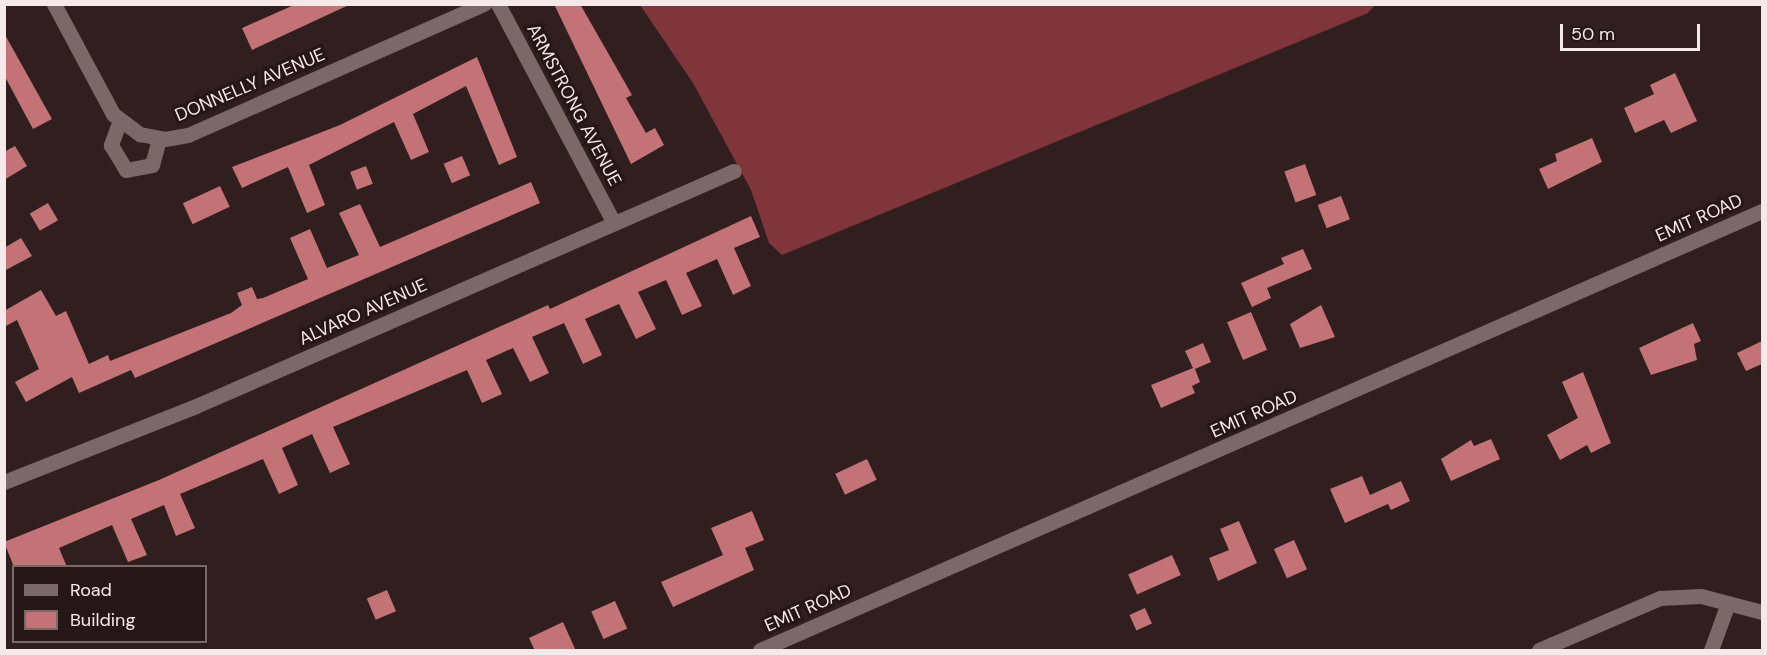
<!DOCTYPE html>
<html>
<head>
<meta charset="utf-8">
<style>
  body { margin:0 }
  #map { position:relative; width:1767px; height:655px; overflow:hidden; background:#311f1f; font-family:"DM Sans",sans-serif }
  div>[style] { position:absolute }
  .forest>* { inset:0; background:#7f353a }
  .building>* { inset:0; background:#c37275; transform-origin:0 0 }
  .street>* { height:15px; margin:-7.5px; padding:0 7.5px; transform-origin:7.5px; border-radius:7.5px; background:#7d6868 }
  span { translate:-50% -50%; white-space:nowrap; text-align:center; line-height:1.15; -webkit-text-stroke:6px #261616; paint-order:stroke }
  .street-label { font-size:18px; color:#f6e9e9 }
  .frame { position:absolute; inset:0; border:6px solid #f6e9e9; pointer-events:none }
  .legend { position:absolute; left:12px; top:565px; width:195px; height:78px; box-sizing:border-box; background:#261616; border:2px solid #796a6a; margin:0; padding:8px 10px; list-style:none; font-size:18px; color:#f6e9e9 }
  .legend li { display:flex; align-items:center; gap:12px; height:30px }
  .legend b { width:30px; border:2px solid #796a6a }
  .scale { position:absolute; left:1560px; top:24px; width:140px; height:27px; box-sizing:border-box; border:3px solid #f6e9e9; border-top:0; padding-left:8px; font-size:18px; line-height:21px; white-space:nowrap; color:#f6e9e9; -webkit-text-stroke:4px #261616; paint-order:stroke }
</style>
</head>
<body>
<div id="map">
  <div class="forest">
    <div style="clip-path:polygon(640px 5px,1375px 5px,1368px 13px,782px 255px,769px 243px,751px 190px,693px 83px)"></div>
  </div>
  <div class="building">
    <div style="clip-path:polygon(296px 4px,351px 4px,252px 50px,242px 28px)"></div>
    <div style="clip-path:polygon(554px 4px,580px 4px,632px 95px,626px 98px,646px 133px,655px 128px,664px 145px,631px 164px)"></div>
    <div style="clip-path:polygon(4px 33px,52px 119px,33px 129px,4px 75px)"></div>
    <div style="clip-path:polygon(477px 57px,517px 157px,499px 165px,466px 86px,413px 114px,429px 152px,411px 160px,394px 122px,309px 165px,325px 205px,307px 213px,288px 167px,242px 188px,232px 167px,340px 125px)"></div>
    <div style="clip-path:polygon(1675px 73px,1697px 121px,1671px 133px,1664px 120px,1635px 133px,1624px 108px,1654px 94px,1650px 85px)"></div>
    <div style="clip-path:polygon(1592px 138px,1602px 162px,1548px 189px,1539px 169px,1557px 161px,1555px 154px)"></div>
    <div style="clip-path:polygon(15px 146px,27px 166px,4px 180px,4px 152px)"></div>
    <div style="left:462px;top:156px;width:21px;height:20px;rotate:67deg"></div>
    <div style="left:1305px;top:164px;width:33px;height:22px;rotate:70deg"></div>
    <div style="left:366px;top:166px;width:19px;height:17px;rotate:69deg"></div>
    <div style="clip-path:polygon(531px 182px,540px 203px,135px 378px,131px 370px,79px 393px,72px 377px,26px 402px,15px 382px,39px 369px,17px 320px,4px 327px,4px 311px,41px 290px,56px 316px,66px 311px,89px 364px,108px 355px,110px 361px,231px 313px,242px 305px,237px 293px,252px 287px,257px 299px,263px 298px,308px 279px,290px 238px,310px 229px,327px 268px,359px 255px,339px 213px,360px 204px,380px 247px)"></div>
    <div style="left:220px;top:186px;width:23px;height:41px;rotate:65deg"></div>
    <div style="left:1341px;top:196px;width:25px;height:25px;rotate:69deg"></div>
    <div style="left:48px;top:203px;width:20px;height:21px;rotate:60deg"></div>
    <div style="clip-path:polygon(751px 216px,760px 237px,734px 248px,751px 286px,733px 295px,717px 259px,686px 273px,702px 306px,682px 315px,666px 280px,638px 292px,656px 329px,636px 339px,619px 304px,585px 319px,602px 355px,583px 364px,564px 323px,532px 337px,549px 373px,530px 382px,513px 348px,486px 360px,502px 394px,482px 403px,467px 370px,333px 427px,350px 464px,330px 473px,312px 434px,282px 448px,298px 485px,279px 494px,263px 459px,180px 494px,195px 528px,176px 536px,164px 505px,131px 519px,147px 555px,128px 562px,112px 525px,59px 548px,67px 567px,14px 567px,4px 542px,159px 480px,548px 305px,550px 309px)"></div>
    <div style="clip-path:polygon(21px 238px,32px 256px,4px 271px,4px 248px)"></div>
    <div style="clip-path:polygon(1303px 249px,1312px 269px,1267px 288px,1271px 298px,1252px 307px,1241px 283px,1284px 264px,1281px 258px)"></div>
    <div style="clip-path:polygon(1321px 305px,1335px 337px,1300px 348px,1290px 324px)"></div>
    <div style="left:1251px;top:312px;width:41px;height:26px;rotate:67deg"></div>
    <div style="clip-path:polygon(1693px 323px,1701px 341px,1694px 344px,1697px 360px,1651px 375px,1639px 348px)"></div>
    <div style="clip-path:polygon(1762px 341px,1762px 364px,1746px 371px,1737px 353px)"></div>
    <div style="clip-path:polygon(1203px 343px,1211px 362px,1195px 369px,1200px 382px,1192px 386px,1195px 393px,1161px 408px,1151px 385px,1193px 368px,1185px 351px)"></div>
    <div style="clip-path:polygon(1583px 372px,1611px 443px,1591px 453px,1587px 445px,1560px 460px,1547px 435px,1578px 418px,1562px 382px)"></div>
    <div style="clip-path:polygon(1491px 439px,1500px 459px,1451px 481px,1441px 459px,1471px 440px,1474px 446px)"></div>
    <div style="left:867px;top:459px;width:23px;height:35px;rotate:65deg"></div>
    <div style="clip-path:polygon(1362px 476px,1370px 495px,1401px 481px,1410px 501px,1391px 510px,1388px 504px,1345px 523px,1330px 489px)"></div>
    <div style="clip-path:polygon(752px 511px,764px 540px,745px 548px,754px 570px,673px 607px,661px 582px,723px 555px,711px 528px)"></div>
    <div style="clip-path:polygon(1239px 521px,1257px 563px,1218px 581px,1209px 558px,1229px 550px,1220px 529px)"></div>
    <div style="left:1294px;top:540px;width:32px;height:22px;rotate:66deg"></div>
    <div style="left:1172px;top:555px;width:22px;height:48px;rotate:66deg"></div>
    <div style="left:387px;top:590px;width:23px;height:22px;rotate:67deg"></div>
    <div style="left:615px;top:601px;width:30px;height:26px;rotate:66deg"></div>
    <div style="left:1145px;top:608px;width:17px;height:17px;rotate:66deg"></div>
    <div style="clip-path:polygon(563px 622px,576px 651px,535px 651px,529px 638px)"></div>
  </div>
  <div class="street">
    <div style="left:54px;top:4px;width:125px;rotate:61.8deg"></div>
    <div style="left:113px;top:114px;width:34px;rotate:37deg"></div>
    <div style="left:140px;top:134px;width:25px;rotate:11deg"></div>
    <div style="left:165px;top:139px;width:23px;rotate:-10deg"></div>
    <div style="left:188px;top:135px;width:324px;rotate:-23.9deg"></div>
    <div style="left:498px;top:4px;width:248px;rotate:62.1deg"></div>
    <div style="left:120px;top:120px;width:27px;rotate:110deg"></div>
    <div style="left:111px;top:145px;width:29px;rotate:59deg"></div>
    <div style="left:126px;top:170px;width:26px;rotate:-11deg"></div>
    <div style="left:152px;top:165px;width:28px;rotate:-75deg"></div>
    <div style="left:4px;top:482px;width:206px;rotate:-21.6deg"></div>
    <div style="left:196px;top:406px;width:587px;rotate:-23.6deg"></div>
    <div style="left:760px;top:650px;width:1094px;rotate:-23.66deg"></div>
    <div style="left:1539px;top:650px;width:132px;rotate:-23.3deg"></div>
    <div style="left:1660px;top:598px;width:41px;rotate:-2.8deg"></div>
    <div style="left:1701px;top:596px;width:63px;rotate:14.7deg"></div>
    <div style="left:1711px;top:650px;width:50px;rotate:-70.1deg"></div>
  </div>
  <div class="street-label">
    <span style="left:250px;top:85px;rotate:-23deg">DONNELLY AVENUE</span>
    <span style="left:574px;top:105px;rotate:62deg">ARMSTRONG AVENUE</span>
    <span style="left:1699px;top:218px;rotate:-24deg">EMIT ROAD</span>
    <span style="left:363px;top:312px;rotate:-24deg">ALVARO AVENUE</span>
    <span style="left:1254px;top:414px;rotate:-24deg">EMIT ROAD</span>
    <span style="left:808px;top:608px;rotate:-24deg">EMIT ROAD</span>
  </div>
  <div class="frame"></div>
  <ul class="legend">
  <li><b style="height:8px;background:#7d6868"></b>Road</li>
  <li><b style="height:16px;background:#c37275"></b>Building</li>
  </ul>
  <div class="scale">50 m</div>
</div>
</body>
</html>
